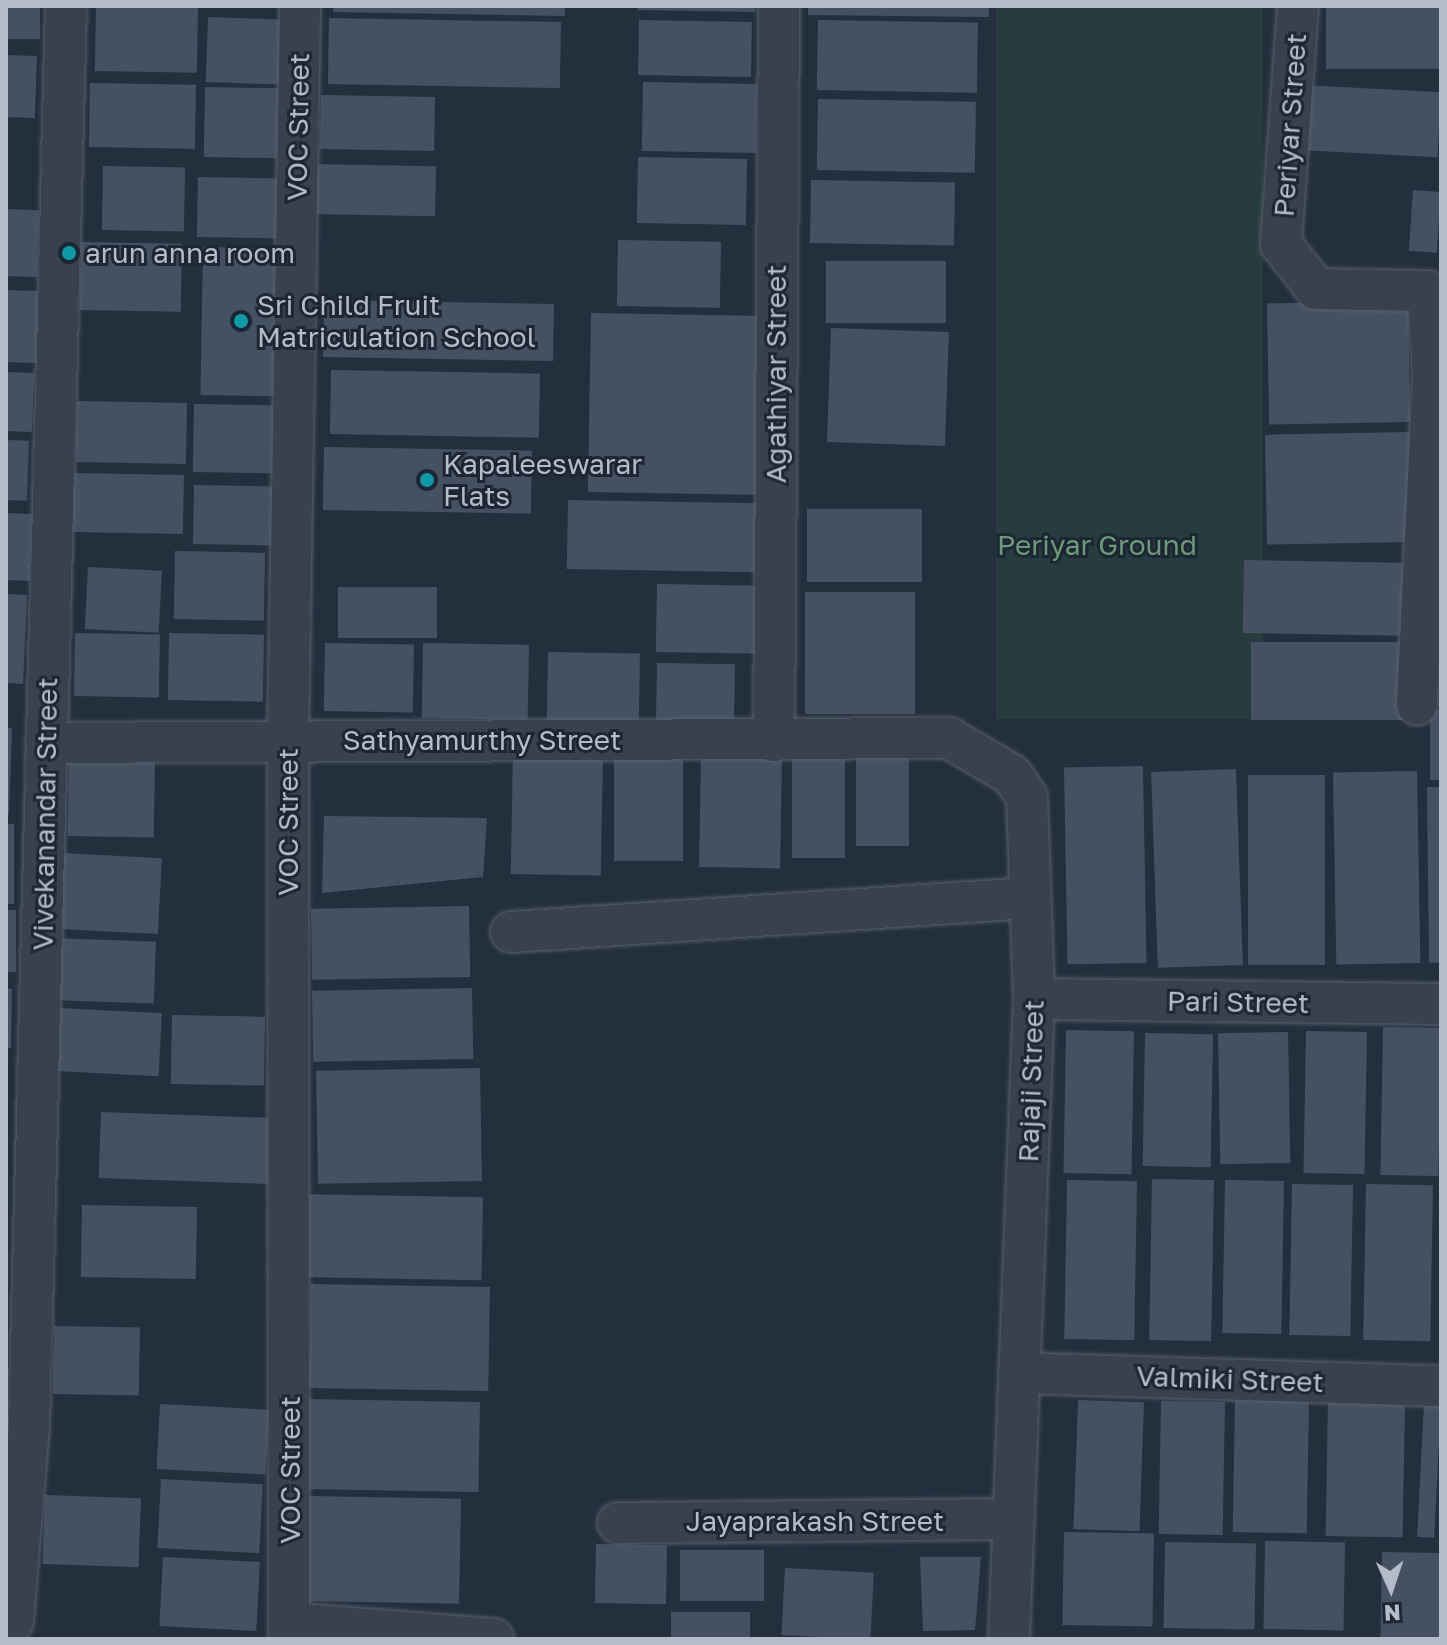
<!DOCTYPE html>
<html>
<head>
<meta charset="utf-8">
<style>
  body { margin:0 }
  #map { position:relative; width:1447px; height:1645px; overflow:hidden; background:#242f3e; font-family:"Golos Text",sans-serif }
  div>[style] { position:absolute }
  .green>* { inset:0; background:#263c3f; transform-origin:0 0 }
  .building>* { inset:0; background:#455162; transform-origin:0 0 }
  .roads { filter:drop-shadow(0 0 2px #565f6c) drop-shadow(0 0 2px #565f6c) }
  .minor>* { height:40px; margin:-20px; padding:0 20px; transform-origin:20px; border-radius:20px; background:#38414e }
  .dots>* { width:22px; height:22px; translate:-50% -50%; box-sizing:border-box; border:4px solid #1d2633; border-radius:50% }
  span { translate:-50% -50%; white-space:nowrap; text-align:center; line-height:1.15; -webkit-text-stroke:6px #1d2633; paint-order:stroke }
  .street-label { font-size:28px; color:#b4bcc9 }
  .poi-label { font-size:28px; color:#b4bcc9 }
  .left { translate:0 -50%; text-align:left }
  .park-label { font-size:28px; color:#6b9a76 }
  .frame { position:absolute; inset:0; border:8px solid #b4bcc9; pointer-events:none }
  .north { position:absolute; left:1351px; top:1549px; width:80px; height:80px; -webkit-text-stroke:6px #1d2633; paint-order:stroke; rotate:177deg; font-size:22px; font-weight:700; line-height:32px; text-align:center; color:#b4bcc9 }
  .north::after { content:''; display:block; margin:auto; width:28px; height:36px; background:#b4bcc9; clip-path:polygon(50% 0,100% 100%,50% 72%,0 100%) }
</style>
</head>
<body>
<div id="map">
  <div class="green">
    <div style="left:996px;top:6px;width:267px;height:713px"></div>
  </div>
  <div class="building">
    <div style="left:6px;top:6px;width:34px;height:33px"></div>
    <div style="left:96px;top:6px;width:102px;height:65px;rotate:1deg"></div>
    <div style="clip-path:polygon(333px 6px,565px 6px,565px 16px,333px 12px)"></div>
    <div style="clip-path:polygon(638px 6px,755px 6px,755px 12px,638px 10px)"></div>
    <div style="clip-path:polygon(808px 6px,989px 6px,989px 17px,808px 15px)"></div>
    <div style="left:1326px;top:6px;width:115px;height:63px"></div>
    <div style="left:208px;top:17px;width:76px;height:65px;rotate:2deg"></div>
    <div style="left:329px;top:18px;width:232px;height:66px;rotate:1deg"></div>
    <div style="left:639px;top:20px;width:113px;height:55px;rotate:1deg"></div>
    <div style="left:818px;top:20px;width:160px;height:70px;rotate:1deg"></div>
    <div style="left:6px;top:55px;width:31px;height:62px;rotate:2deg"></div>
    <div style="left:643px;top:82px;width:114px;height:69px;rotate:1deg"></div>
    <div style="left:90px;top:83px;width:106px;height:64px;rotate:1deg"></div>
    <div style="left:1303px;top:85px;width:138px;height:65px;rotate:3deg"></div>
    <div style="left:205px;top:87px;width:81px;height:70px;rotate:1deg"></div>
    <div style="left:321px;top:95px;width:114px;height:54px;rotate:1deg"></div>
    <div style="left:818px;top:99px;width:158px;height:71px;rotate:1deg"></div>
    <div style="left:638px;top:157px;width:109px;height:66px;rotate:1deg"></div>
    <div style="left:313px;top:164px;width:123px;height:50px;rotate:1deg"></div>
    <div style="left:103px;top:166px;width:82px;height:64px;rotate:1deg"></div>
    <div style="left:198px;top:177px;width:81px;height:60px;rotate:1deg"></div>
    <div style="left:811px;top:180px;width:144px;height:63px;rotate:1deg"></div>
    <div style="left:1413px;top:190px;width:28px;height:61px;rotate:4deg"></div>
    <div style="left:6px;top:209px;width:33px;height:67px;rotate:2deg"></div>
    <div style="left:618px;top:240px;width:103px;height:66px;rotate:1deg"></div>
    <div style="left:81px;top:242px;width:101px;height:68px;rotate:1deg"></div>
    <div style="left:203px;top:247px;width:79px;height:148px;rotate:1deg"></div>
    <div style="left:826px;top:261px;width:120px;height:62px"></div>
    <div style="left:6px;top:290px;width:37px;height:72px;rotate:2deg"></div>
    <div style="left:324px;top:300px;width:230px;height:57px;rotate:1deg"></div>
    <div style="left:1408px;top:301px;width:121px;height:141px;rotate:89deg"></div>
    <div style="left:591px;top:313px;width:180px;height:179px;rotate:1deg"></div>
    <div style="left:831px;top:328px;width:118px;height:114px;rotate:2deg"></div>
    <div style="left:331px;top:370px;width:209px;height:64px;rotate:1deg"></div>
    <div style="left:6px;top:372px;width:28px;height:59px;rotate:2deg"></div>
    <div style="left:77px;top:401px;width:110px;height:61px;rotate:1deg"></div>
    <div style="left:194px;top:404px;width:86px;height:68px;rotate:1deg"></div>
    <div style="left:1410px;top:432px;width:110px;height:145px;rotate:89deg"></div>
    <div style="left:6px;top:440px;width:23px;height:60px;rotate:2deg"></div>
    <div style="left:324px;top:447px;width:208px;height:63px;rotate:1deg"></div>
    <div style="left:74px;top:473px;width:110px;height:59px;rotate:1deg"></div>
    <div style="left:194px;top:485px;width:80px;height:59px;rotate:1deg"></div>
    <div style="left:568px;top:500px;width:191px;height:69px;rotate:1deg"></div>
    <div style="left:807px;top:509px;width:115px;height:73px"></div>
    <div style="left:6px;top:513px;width:26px;height:67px;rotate:2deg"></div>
    <div style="left:175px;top:551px;width:90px;height:68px;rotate:1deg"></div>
    <div style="left:1244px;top:560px;width:159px;height:73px;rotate:1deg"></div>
    <div style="left:88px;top:567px;width:74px;height:62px;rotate:3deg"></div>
    <div style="left:657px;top:584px;width:105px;height:68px;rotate:1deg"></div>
    <div style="left:338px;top:587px;width:99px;height:51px"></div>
    <div style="left:805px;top:592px;width:110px;height:122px"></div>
    <div style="clip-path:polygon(6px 594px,27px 595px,23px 684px,6px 683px)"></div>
    <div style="left:75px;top:633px;width:85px;height:63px;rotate:1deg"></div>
    <div style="left:169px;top:633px;width:95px;height:67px;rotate:1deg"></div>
    <div style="left:1251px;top:642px;width:155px;height:78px"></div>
    <div style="left:325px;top:643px;width:89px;height:68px;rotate:1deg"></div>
    <div style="left:423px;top:643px;width:106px;height:75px;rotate:1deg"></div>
    <div style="left:548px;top:652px;width:92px;height:79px;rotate:1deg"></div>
    <div style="left:657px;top:663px;width:78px;height:72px;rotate:1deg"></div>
    <div style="left:1430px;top:710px;width:11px;height:70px"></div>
    <div style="clip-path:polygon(6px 728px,12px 728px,9px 815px,6px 815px)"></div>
    <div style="left:513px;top:747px;width:90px;height:127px;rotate:1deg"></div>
    <div style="left:792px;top:749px;width:53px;height:109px"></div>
    <div style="left:856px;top:749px;width:53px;height:97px"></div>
    <div style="left:701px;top:755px;width:81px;height:112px;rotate:1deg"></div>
    <div style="left:614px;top:759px;width:69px;height:102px"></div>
    <div style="left:69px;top:760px;width:86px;height:76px;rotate:1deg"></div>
    <div style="left:1143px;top:766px;width:197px;height:79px;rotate:89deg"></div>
    <div style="left:1236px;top:769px;width:196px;height:85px;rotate:88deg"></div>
    <div style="left:1417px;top:771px;width:192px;height:84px;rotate:89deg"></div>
    <div style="left:1248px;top:775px;width:77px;height:190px"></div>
    <div style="clip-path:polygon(1427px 787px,1441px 787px,1441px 962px,1429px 963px)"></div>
    <div style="clip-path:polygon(324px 816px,487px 818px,483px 877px,322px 893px)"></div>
    <div style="left:6px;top:824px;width:8px;height:80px"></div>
    <div style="left:63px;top:853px;width:99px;height:76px;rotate:3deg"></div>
    <div style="left:469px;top:906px;width:71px;height:158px;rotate:89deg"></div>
    <div style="left:6px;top:910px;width:10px;height:62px"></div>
    <div style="left:52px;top:938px;width:104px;height:62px;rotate:2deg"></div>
    <div style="clip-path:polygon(6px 988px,12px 989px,11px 1048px,6px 1048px)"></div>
    <div style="left:472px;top:988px;width:71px;height:160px;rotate:89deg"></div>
    <div style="left:60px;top:1008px;width:102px;height:63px;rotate:3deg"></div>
    <div style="left:172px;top:1015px;width:93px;height:69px;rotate:1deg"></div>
    <div style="left:1383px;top:1027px;width:58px;height:148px;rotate:1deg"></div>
    <div style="left:1066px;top:1030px;width:68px;height:143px;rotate:1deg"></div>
    <div style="left:1306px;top:1031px;width:61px;height:142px;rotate:1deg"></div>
    <div style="left:1288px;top:1032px;width:131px;height:70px;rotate:89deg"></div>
    <div style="left:1145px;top:1033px;width:68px;height:133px;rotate:1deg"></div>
    <div style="left:480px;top:1068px;width:113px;height:164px;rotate:89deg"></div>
    <div style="left:101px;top:1112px;width:177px;height:66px;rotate:2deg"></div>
    <div style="left:1152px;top:1179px;width:62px;height:161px;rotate:1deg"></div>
    <div style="left:1067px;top:1180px;width:70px;height:159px;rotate:1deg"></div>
    <div style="left:1225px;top:1180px;width:59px;height:153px;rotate:1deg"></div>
    <div style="left:1292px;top:1184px;width:61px;height:151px;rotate:1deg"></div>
    <div style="left:1366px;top:1184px;width:67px;height:156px;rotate:1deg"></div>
    <div style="left:297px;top:1194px;width:186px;height:83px;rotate:1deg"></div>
    <div style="left:82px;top:1205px;width:115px;height:72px;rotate:1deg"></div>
    <div style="left:311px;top:1284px;width:179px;height:104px;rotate:1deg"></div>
    <div style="left:54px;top:1326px;width:86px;height:68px;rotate:1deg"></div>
    <div style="left:303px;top:1399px;width:177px;height:90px;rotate:1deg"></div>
    <div style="left:1078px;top:1400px;width:66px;height:129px;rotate:2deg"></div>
    <div style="left:1235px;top:1400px;width:74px;height:132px;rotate:1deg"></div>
    <div style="left:1161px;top:1401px;width:64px;height:133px;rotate:1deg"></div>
    <div style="left:1328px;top:1401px;width:77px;height:135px;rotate:1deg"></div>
    <div style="left:160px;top:1404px;width:109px;height:65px;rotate:3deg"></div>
    <div style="left:1424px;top:1405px;width:17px;height:132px;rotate:3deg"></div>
    <div style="left:161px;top:1479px;width:102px;height:69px;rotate:3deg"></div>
    <div style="left:45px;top:1495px;width:96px;height:69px;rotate:2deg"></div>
    <div style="left:309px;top:1496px;width:152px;height:105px;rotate:1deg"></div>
    <div style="left:1064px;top:1532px;width:90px;height:93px;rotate:1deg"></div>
    <div style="left:1265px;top:1541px;width:80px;height:88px;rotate:1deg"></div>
    <div style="left:1165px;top:1542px;width:91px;height:86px;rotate:1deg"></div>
    <div style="left:596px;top:1544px;width:71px;height:59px;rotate:1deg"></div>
    <div style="left:680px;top:1550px;width:84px;height:51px"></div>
    <div style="left:1382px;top:1552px;width:59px;height:87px;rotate:1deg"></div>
    <div style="left:163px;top:1557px;width:97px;height:69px;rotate:3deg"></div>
    <div style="clip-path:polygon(920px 1557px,981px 1557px,975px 1630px,923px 1631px)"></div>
    <div style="left:785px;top:1568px;width:89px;height:67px;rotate:3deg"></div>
    <div style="left:671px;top:1612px;width:79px;height:27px"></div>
  </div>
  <div class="roads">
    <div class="minor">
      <div style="left:1298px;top:6px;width:239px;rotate:94.1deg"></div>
      <div style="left:1281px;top:244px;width:57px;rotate:52.1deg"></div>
      <div style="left:1316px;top:289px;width:112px;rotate:1deg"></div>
      <div style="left:1428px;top:291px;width:84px;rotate:86.6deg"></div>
      <div style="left:1433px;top:375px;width:330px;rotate:92.8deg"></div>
      <div style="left:774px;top:741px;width:735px;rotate:-89.61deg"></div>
      <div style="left:46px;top:743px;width:903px;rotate:-0.32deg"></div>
      <div style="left:949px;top:738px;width:73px;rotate:30.4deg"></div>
      <div style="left:1012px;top:775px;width:27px;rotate:56deg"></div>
      <div style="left:1027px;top:797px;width:202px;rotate:88deg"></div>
      <div style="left:1034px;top:999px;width:640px;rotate:92.24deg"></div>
      <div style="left:511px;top:932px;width:520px;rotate:-3.75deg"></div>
      <div style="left:1034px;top:999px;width:407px;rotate:0.7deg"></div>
      <div style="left:1019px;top:1373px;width:422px;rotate:1.8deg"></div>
      <div style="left:618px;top:1523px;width:395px;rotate:-0.6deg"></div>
      <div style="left:13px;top:1621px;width:194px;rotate:-85.3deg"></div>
      <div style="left:29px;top:1428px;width:1422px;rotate:-88.51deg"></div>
      <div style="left:290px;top:1623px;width:204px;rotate:4.5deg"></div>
      <div style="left:289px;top:1639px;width:900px;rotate:-90.06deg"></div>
      <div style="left:288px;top:739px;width:733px;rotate:-89.06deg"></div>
    </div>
  </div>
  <div class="dots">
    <div style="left:69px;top:253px;background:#0f9aa8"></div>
    <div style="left:241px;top:321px;background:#0f9aa8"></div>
    <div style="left:427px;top:480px;background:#0f9aa8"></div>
  </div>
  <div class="street-label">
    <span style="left:1290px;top:125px;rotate:-86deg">Periyar Street</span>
    <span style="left:298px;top:127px;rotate:-89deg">VOC Street</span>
    <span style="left:776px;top:374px;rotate:-90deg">Agathiyar Street</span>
    <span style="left:482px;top:740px">Sathyamurthy Street</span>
    <span style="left:45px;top:814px;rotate:-89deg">Vivekanandar Street</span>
    <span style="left:288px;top:822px;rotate:-90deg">VOC Street</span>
    <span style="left:1238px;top:1002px;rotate:1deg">Pari Street</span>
    <span style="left:1031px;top:1081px;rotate:-88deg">Rajaji Street</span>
    <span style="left:1230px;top:1379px;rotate:2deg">Valmiki Street</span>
    <span style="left:290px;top:1470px;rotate:-90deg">VOC Street</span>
    <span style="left:815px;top:1521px">Jayaprakash Street</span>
  </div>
  <div class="poi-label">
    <span class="left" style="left:85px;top:253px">arun anna room</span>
    <span class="left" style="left:257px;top:321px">Sri Child Fruit<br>Matriculation School</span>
    <span class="left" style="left:443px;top:480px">Kapaleeswarar<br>Flats</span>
  </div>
  <div class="park-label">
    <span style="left:1097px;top:545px">Periyar Ground</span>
  </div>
  <div class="frame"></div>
  <div class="north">N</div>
</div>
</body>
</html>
